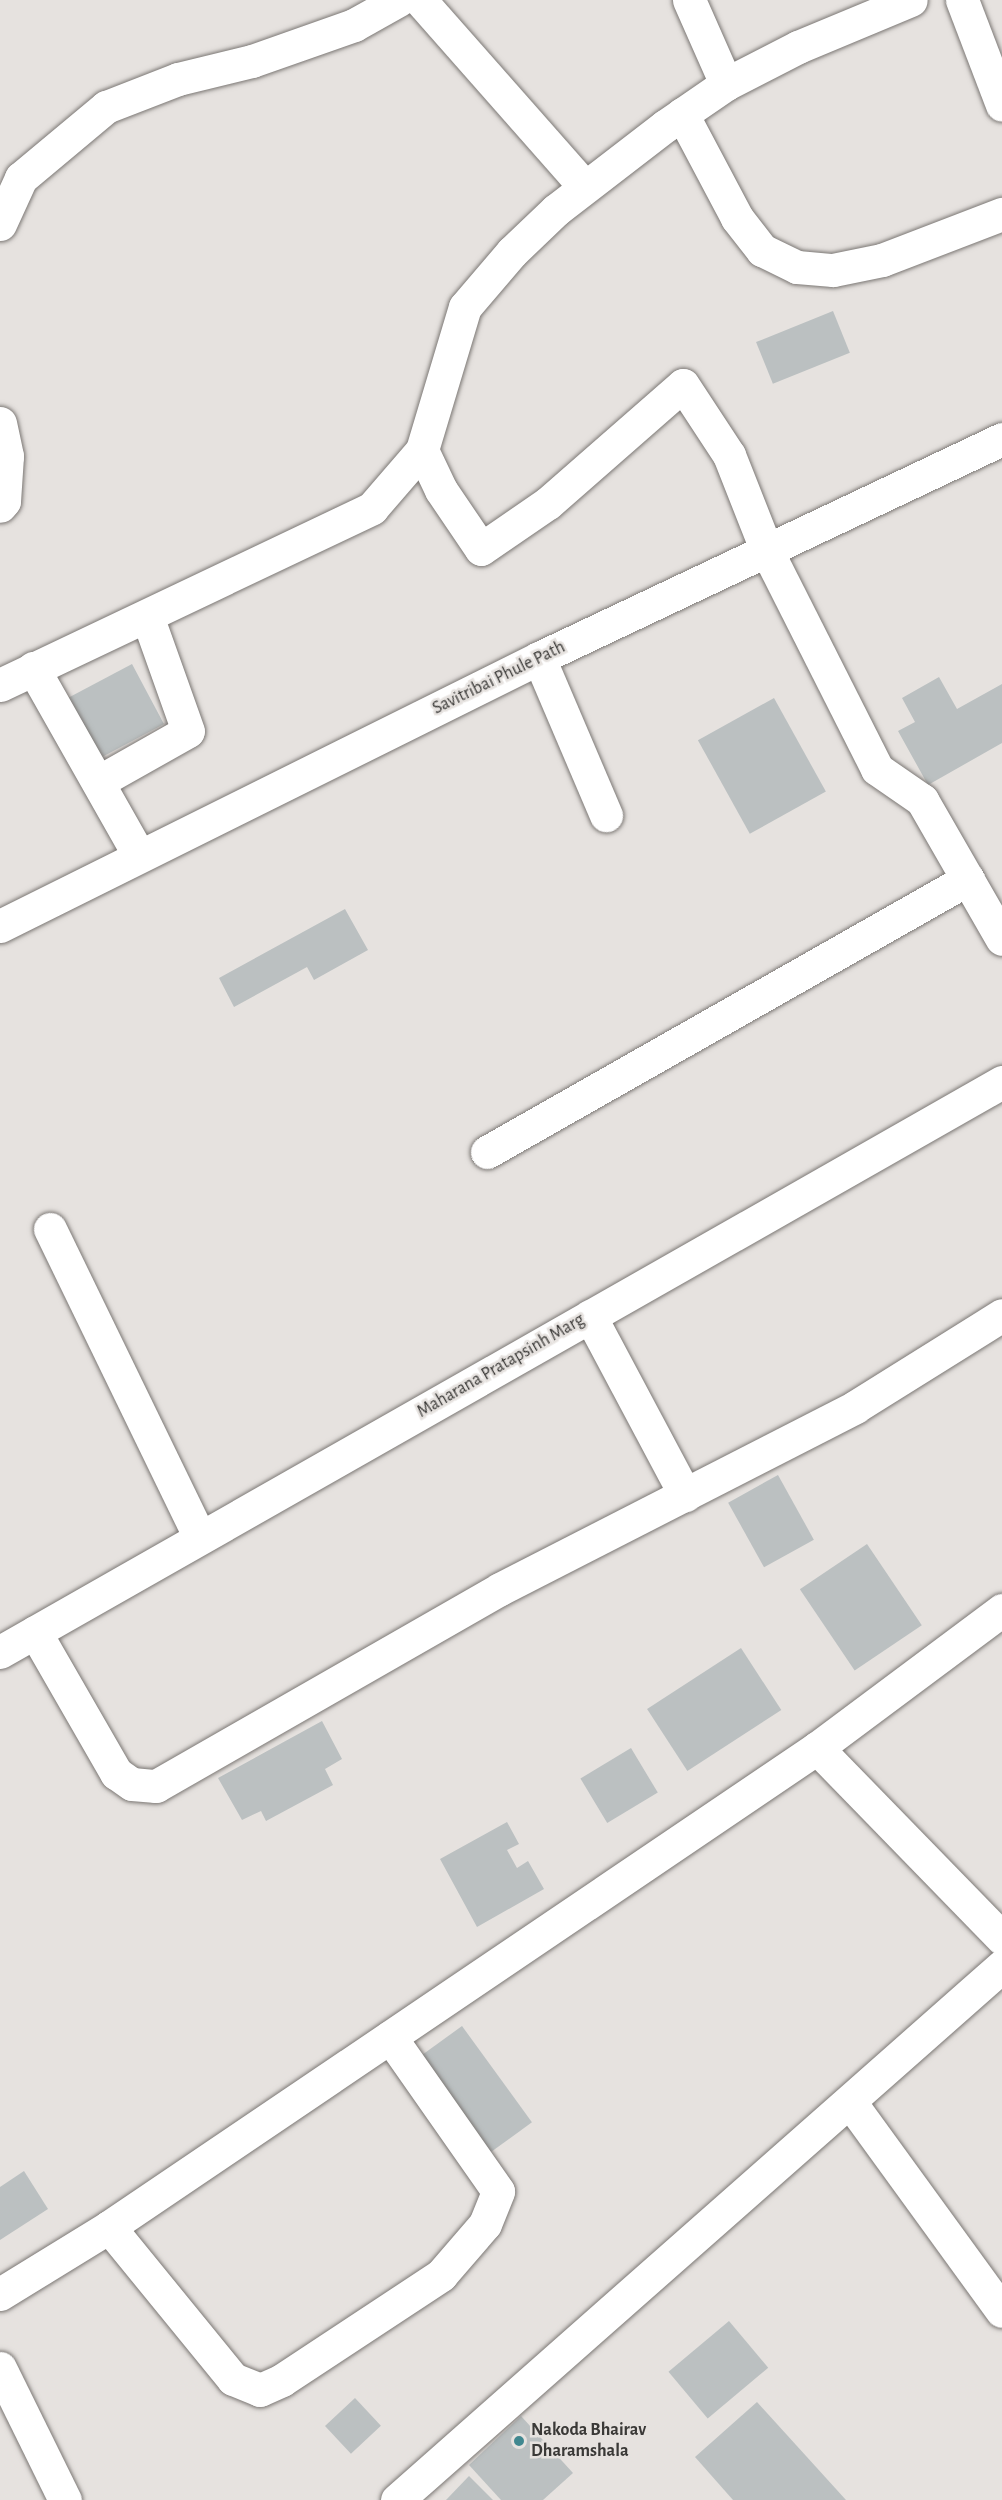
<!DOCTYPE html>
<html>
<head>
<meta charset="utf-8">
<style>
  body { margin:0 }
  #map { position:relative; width:1002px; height:2500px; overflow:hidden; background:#e6e2df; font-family:"Alegreya Sans",sans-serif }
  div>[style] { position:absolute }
  .building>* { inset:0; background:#bbc0c1; transform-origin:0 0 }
  .roads { filter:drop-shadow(0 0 2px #7b7774) drop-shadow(0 0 2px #7b7774) }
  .minor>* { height:33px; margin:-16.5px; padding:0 16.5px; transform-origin:16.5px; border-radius:16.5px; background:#fff }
  .dots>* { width:16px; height:16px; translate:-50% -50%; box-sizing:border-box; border:3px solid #e6e2df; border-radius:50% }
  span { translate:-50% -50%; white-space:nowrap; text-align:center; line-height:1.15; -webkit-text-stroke:5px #e6e2df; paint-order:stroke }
  .street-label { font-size:18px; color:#3a3937 }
  .poi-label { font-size:18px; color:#3a3937; font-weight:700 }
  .left { translate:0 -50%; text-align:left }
</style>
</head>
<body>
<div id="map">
  <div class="building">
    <div style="left:833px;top:311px;width:45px;height:83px;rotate:68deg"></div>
    <div style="left:132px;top:664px;width:68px;height:78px;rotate:62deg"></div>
    <div style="clip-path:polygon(939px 677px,957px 709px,1002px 684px,1002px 743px,928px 785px,898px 731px,915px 722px,902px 698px)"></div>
    <div style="left:774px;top:698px;width:107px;height:87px;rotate:61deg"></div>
    <div style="clip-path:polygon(345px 909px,368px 950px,314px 980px,307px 967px,234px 1007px,219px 978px)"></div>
    <div style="left:778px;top:1475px;width:74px;height:57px;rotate:61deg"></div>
    <div style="left:867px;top:1544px;width:98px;height:81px;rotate:56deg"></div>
    <div style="left:741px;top:1648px;width:74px;height:112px;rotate:57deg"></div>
    <div style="clip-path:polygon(322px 1721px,342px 1759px,325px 1769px,333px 1785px,266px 1821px,261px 1811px,242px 1820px,218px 1778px)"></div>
    <div style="left:631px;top:1748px;width:52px;height:59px;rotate:59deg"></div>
    <div style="clip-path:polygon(507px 1822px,519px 1844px,507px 1850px,517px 1868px,528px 1861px,544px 1889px,477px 1927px,440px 1859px)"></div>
    <div style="left:462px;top:2026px;width:119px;height:58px;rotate:54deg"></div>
    <div style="clip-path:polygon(24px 2171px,48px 2209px,0 2240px,0 2187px)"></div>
    <div style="left:729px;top:2321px;width:61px;height:79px;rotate:50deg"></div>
    <div style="left:355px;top:2398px;width:38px;height:41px;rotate:47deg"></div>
    <div style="clip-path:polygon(757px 2402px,846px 2500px,733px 2500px,695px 2457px)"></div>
    <div style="clip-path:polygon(521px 2416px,573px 2473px,543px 2500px,501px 2500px,469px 2465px)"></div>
    <div style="clip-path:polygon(469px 2476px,493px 2500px,446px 2500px)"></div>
  </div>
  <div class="roads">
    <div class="minor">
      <div style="left:420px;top:0;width:249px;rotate:48.6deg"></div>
      <div style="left:689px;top:0;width:92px;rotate:66.2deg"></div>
      <div style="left:962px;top:0;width:112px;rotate:69.1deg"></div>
      <div style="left:682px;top:114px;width:118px;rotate:62.1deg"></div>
      <div style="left:737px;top:218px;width:41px;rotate:52deg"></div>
      <div style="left:762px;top:250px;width:39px;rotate:26deg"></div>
      <div style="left:797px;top:267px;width:36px;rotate:5deg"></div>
      <div style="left:833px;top:270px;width:50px;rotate:-11.5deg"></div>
      <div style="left:882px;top:260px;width:129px;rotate:-21deg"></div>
      <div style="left:0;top:224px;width:51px;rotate:-65.5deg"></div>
      <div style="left:21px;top:178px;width:111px;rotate:-39.9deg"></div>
      <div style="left:106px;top:107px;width:77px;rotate:-21.3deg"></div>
      <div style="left:178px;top:79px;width:76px;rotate:-13.7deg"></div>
      <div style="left:252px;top:61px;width:108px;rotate:-19.4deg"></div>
      <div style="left:354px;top:25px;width:51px;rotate:-29.1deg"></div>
      <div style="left:0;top:423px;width:34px;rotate:78deg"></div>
      <div style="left:7px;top:456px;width:45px;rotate:93.8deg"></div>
      <div style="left:4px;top:501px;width:6px;rotate:129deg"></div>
      <div style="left:422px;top:450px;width:44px;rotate:64.6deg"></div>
      <div style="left:441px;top:490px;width:71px;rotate:55.9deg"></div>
      <div style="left:481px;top:549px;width:81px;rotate:-34.5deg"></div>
      <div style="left:548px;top:503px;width:179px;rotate:-41.2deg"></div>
      <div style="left:683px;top:385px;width:84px;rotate:56.7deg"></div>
      <div style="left:729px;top:455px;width:101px;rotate:68.5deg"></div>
      <div style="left:766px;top:549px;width:246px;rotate:63.2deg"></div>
      <div style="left:877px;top:769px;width:55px;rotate:34.6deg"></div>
      <div style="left:922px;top:800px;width:160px;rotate:60.1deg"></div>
      <div style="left:539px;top:658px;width:171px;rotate:66.9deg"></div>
      <div style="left:33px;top:668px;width:215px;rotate:60.5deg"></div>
      <div style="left:0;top:685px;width:412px;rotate:-25.4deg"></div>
      <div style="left:372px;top:508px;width:77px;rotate:-49.2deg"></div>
      <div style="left:422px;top:450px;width:149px;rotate:-73.3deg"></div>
      <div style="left:465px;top:307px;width:72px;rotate:-49.5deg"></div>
      <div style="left:512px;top:252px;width:61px;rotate:-43.7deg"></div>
      <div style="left:556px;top:210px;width:138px;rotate:-37.6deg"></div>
      <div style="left:665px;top:126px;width:74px;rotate:-34.5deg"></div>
      <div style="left:726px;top:84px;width:81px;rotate:-27.2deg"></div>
      <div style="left:798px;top:47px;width:122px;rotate:-22.6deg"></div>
      <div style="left:98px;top:782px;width:103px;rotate:-29.5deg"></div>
      <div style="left:188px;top:731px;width:122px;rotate:-109.6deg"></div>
      <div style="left:0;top:926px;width:602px;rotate:-26.44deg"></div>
      <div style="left:539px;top:658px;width:512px;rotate:-25.31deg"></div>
      <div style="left:487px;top:1152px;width:553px;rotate:-29.58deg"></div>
      <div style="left:50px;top:1229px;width:343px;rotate:64.1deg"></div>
      <div style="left:590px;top:1316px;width:203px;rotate:62deg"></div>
      <div style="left:35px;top:1632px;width:163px;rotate:60.1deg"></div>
      <div style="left:116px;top:1773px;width:19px;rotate:35deg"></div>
      <div style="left:132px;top:1784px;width:24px;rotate:5deg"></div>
      <div style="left:156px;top:1786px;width:396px;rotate:-29.8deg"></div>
      <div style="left:500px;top:1589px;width:399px;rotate:-27.1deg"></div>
      <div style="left:855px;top:1407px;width:173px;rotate:-32deg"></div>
      <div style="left:0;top:1652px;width:1153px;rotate:-29.63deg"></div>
      <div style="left:817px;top:1748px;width:265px;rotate:45.8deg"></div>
      <div style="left:850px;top:2102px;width:258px;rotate:54deg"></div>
      <div style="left:109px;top:2227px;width:196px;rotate:50.8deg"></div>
      <div style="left:233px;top:2379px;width:29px;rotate:22deg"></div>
      <div style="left:260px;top:2390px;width:24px;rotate:-24deg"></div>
      <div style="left:282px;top:2380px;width:191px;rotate:-33.4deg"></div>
      <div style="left:441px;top:2275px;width:67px;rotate:-49.2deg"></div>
      <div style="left:485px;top:2224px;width:35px;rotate:-68deg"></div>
      <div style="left:498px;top:2191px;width:188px;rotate:-125deg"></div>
      <div style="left:0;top:2294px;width:128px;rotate:-31.6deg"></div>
      <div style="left:109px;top:2227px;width:855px;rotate:-34.08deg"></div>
      <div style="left:817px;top:1748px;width:231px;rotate:-36.7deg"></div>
      <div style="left:0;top:2368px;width:147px;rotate:63.8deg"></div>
      <div style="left:397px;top:2500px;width:807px;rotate:-41.43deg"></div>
    </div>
  </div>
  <div class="dots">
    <div style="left:519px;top:2441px;background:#418890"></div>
  </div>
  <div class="street-label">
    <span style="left:499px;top:678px;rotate:-26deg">Savitribai Phule Path</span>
    <span style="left:501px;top:1366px;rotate:-30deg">Maharana Pratapsinh Marg</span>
  </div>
  <div class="poi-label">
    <span class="left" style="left:531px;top:2441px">Nakoda Bhairav<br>Dharamshala</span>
  </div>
</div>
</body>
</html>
